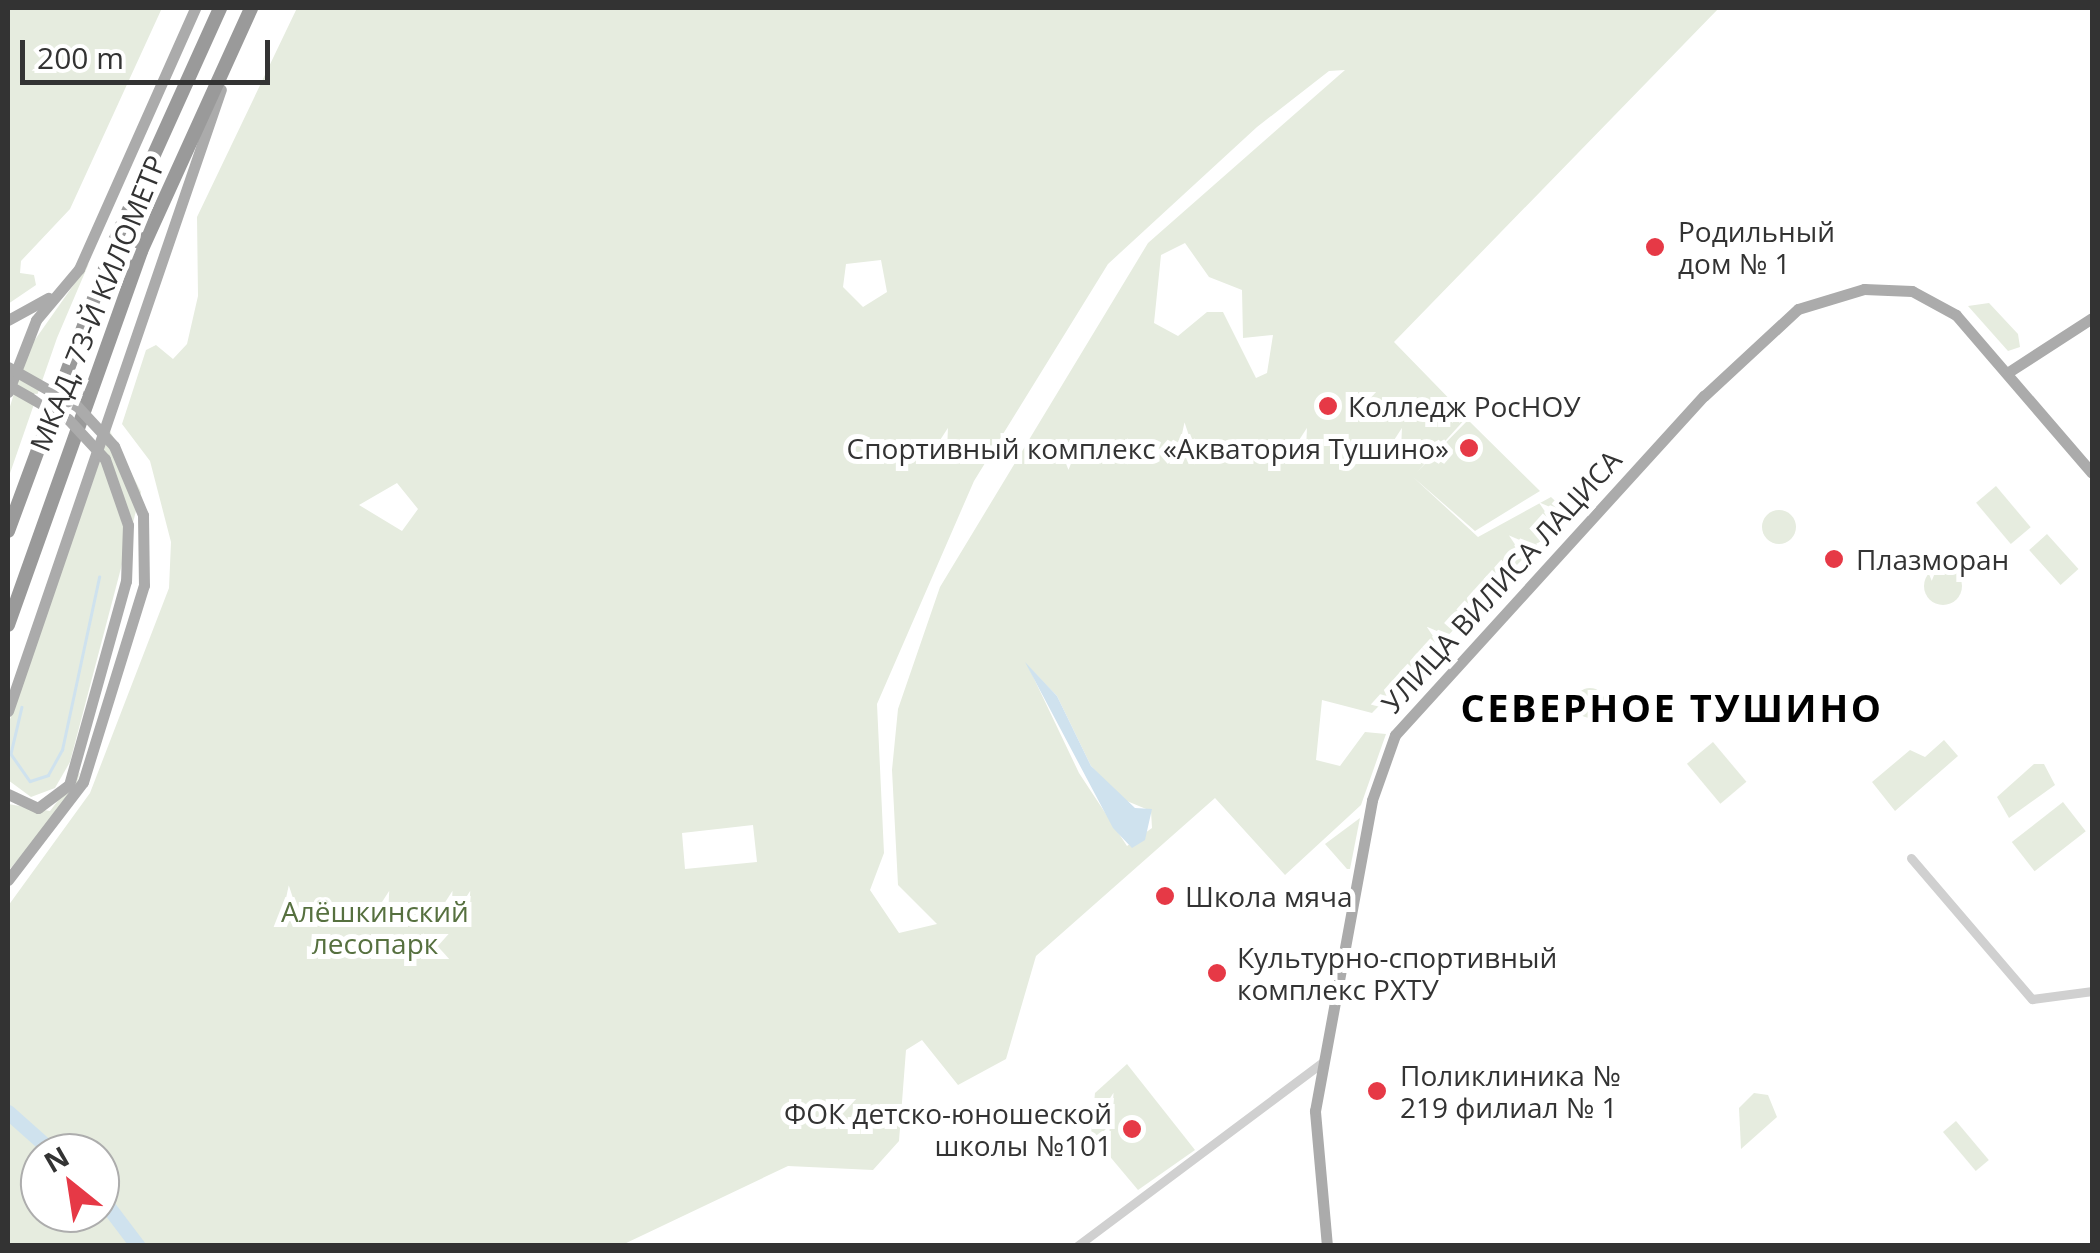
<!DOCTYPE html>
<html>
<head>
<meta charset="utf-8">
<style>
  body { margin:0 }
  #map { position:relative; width:2100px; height:1253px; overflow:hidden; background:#fff; font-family:"Open Sans",sans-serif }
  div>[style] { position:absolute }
  .green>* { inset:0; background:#e6ecdf; transform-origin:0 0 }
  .round { border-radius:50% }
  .water>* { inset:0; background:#cfe2ee }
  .stream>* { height:2.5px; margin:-1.25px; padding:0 1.25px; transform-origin:1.25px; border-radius:1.25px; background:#cfe2ee }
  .river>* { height:15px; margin:-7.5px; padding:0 7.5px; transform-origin:7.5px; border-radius:7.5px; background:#cfe2ee }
  .minor>* { height:9px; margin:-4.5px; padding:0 4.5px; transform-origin:4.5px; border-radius:4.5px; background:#d0d0d0 }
  .major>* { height:11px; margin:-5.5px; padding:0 5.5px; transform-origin:5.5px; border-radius:5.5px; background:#ababab }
  .highway>* { height:14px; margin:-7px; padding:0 7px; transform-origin:7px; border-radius:7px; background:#9a9a9a }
  .major-bridge>* { height:11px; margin:-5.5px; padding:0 5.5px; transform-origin:5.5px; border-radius:5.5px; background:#ababab }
  .dots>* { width:28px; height:28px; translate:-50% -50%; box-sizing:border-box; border:5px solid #fff; border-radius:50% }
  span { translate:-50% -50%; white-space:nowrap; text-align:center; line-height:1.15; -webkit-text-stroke:10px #fff; paint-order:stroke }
  .poi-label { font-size:28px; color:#333 }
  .left { translate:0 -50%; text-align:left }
  .right { translate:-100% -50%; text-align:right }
  .street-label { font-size:28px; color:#333 }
  .park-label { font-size:28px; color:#56703f }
  .district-label { font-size:38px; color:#000; font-weight:700; letter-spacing:2.5px }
  .frame { position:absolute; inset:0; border:10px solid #333; pointer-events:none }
  .north { position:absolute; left:20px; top:1133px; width:100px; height:100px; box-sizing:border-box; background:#fff; border:2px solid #adadad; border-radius:50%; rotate:330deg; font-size:28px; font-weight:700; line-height:40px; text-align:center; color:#333 }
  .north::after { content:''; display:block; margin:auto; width:35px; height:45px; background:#e63946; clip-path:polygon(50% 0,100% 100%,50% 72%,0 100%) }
  .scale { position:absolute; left:20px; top:40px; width:250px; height:45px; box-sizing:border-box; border:5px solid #333; border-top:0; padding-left:12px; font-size:30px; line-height:35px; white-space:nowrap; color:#333; -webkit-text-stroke:8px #fff; paint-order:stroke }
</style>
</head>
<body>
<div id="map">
  <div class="green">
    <div style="clip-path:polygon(8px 8px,162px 8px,70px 209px,21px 261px,20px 273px,34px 275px,36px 285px,8px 304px)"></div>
    <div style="clip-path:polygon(evenodd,297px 8px,1719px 8px,1394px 342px,1467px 417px,1417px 472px,1468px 420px,1540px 491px,1475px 531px,1413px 477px,1478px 537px,1551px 497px,1568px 513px,1372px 713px,1322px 700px,1316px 760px,1340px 766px,1365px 732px,1386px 734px,1361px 805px,1285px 875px,1215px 798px,1036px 956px,1006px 1059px,958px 1085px,922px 1040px,906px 1050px,899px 1141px,873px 1170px,788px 1166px,622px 1245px,8px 1245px,8px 906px,90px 793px,169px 588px,171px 542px,150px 461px,122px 424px,146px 350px,156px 345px,173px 359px,187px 344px,198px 296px,197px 217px,297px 8px,1345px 70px,1148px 243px,940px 587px,898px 709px,892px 770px,898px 885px,937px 924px,899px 933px,870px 890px,884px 853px,877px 704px,974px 481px,1108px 264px,1257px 127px,1329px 71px,1345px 70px,297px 8px,1185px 243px,1209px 277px,1242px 290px,1243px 338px,1273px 335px,1267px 373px,1256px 378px,1223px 312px,1207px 312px,1178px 336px,1154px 323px,1161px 255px,1185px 243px,297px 8px,881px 260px,887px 292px,863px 307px,843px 287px,846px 264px,881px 260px,297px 8px,397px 483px,418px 509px,402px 531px,359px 505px,397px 483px,297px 8px,1028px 666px,1057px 696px,1091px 766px,1122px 799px,1151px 811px,1152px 828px,1127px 846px,1079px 773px,1028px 666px,297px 8px,753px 825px,757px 862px,685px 869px,682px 833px,753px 825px,297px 8px,40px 1153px,100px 1153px,100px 1213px,40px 1213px,40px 1153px)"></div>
    <div style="clip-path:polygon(89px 263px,57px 338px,8px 479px,8px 413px,27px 351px)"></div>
    <div style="clip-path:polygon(1989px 303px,2018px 334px,2020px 347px,2008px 351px,1968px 306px)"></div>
    <div style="clip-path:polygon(110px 431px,141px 492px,70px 762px,55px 788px,31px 797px,8px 780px,8px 725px)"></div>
    <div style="left:1996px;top:486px;width:54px;height:26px;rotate:50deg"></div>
    <div class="round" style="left:1762px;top:510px;width:34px;height:34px"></div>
    <div style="left:2047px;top:534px;width:47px;height:24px;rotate:48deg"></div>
    <div class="round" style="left:1924px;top:567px;width:38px;height:38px"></div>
    <div class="round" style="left:1575px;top:688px;width:30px;height:30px"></div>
    <div style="clip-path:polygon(1944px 740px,1958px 756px,1895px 811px,1872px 782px,1910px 750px,1925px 757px)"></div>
    <div style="left:1713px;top:742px;width:52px;height:34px;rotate:50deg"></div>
    <div style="clip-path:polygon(2034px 764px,2044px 764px,2055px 785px,2009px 818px,1997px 797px)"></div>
    <div style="clip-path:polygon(80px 772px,76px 786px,55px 818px,8px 871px,8px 804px,50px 811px)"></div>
    <div style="left:2063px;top:802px;width:37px;height:65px;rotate:52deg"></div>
    <div style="clip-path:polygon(1360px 818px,1350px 869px,1347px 869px,1325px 844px)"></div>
    <div style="clip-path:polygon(1127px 1064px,1195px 1150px,1138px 1190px,1091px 1134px,1095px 1093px)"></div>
    <div style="clip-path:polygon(1754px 1093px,1768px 1095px,1777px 1117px,1741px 1149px,1739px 1108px)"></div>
    <div style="left:1956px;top:1121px;width:51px;height:17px;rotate:50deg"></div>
  </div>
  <div class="water">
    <div style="clip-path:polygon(1025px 662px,1057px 696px,1091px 766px,1135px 808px,1152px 809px,1145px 840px,1132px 848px,1113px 828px)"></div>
  </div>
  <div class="stream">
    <div style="left:22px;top:707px;width:48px;rotate:103.2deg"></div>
    <div style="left:11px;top:754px;width:33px;rotate:55deg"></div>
    <div style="left:30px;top:781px;width:19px;rotate:-18deg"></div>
    <div style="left:48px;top:775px;width:29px;rotate:-61deg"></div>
    <div style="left:62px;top:750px;width:177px;rotate:-77.9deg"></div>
  </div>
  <div class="river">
    <div style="left:8px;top:1112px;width:62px;rotate:41.7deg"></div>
    <div style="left:100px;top:1196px;width:63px;rotate:52.8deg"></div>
  </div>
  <div class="minor">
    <div style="left:1911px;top:858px;width:186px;rotate:49.4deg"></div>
    <div style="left:2032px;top:999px;width:61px;rotate:-7.6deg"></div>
    <div style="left:1077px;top:1246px;width:306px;rotate:-36.8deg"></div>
  </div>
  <div class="major">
    <div style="left:8px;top:320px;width:46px;rotate:-28.8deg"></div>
    <div style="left:2007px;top:373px;width:101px;rotate:-32.9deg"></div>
    <div style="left:8px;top:392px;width:77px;rotate:-68.7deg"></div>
    <div style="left:36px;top:320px;width:67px;rotate:-49.9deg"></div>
    <div style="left:79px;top:269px;width:286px;rotate:-66deg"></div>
    <div style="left:8px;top:711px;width:657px;rotate:-71.1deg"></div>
    <div style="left:8px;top:794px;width:33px;rotate:25deg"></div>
    <div style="left:38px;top:808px;width:39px;rotate:-37deg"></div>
    <div style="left:69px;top:785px;width:212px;rotate:-74.4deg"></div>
    <div style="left:8px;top:880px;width:123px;rotate:-52.6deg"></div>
    <div style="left:83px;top:782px;width:206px;rotate:-72.8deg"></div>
    <div style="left:1327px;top:1246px;width:136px;rotate:-95.1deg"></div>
    <div style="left:1315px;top:1111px;width:316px;rotate:-79.6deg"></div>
    <div style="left:1372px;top:800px;width:69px;rotate:-70.5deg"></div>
    <div style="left:1395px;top:735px;width:459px;rotate:-47.7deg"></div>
    <div style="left:1704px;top:396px;width:128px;rotate:-42.8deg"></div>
    <div style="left:1798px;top:309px;width:69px;rotate:-16.9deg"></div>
    <div style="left:1864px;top:289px;width:48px;rotate:2.4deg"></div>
    <div style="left:1912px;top:291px;width:50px;rotate:28.6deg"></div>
    <div style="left:1956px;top:315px;width:208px;rotate:49.3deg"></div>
  </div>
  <div class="highway">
    <div style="left:8px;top:531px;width:309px;rotate:-69.7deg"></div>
    <div style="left:115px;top:241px;width:256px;rotate:-65.7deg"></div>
    <div style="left:8px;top:625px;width:397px;rotate:-70.4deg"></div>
    <div style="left:141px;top:251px;width:267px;rotate:-65.6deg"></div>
  </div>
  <div class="major-bridge">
    <div style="left:8px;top:367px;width:79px;rotate:29.5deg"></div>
    <div style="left:77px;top:406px;width:54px;rotate:47.2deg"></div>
    <div style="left:114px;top:446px;width:75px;rotate:67.2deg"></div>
    <div style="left:143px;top:515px;width:70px;rotate:89.2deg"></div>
    <div style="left:8px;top:385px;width:69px;rotate:29.5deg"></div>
    <div style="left:68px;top:419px;width:54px;rotate:47.2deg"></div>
    <div style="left:105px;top:459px;width:70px;rotate:70.8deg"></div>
    <div style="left:128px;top:525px;width:56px;rotate:92deg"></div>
  </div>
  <div class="dots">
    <div style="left:1655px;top:247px;background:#e63946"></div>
    <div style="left:1328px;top:406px;background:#e63946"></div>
    <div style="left:1469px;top:448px;background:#e63946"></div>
    <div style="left:1834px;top:559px;background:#e63946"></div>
    <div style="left:1165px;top:896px;background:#e63946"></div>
    <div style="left:1217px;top:973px;background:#e63946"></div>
    <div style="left:1377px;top:1091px;background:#e63946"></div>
    <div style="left:1132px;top:1129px;background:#e63946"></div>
  </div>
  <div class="poi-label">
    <span class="left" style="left:1678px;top:247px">Родильный<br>дом № 1</span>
    <span class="left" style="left:1348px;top:406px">Колледж РосНОУ</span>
    <span class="right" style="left:1449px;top:448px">Спортивный комплекс «Акватория Тушино»</span>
    <span class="left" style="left:1856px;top:559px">Плазморан</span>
    <span class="left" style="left:1185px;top:896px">Школа мяча</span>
    <span class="left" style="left:1237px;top:973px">Культурно-спортивный<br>комплекс РХТУ</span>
    <span class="left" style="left:1400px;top:1091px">Поликлиника №<br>219 филиал № 1</span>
    <span class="right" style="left:1112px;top:1129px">ФОК детско-юношеской<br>школы №101</span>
  </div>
  <div class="street-label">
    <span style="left:97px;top:303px;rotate:-68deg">МКАД, 73-Й КИЛОМЕТР</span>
    <span style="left:1501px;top:581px;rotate:-48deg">УЛИЦА ВИЛИСА ЛАЦИСА</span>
  </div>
  <div class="park-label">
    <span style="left:375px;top:927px">Алёшкинский<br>лесопарк</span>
  </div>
  <div class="district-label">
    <span style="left:1672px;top:708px">СЕВЕРНОЕ ТУШИНО</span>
  </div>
  <div class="frame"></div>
  <div class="north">N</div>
  <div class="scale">200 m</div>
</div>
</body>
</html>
